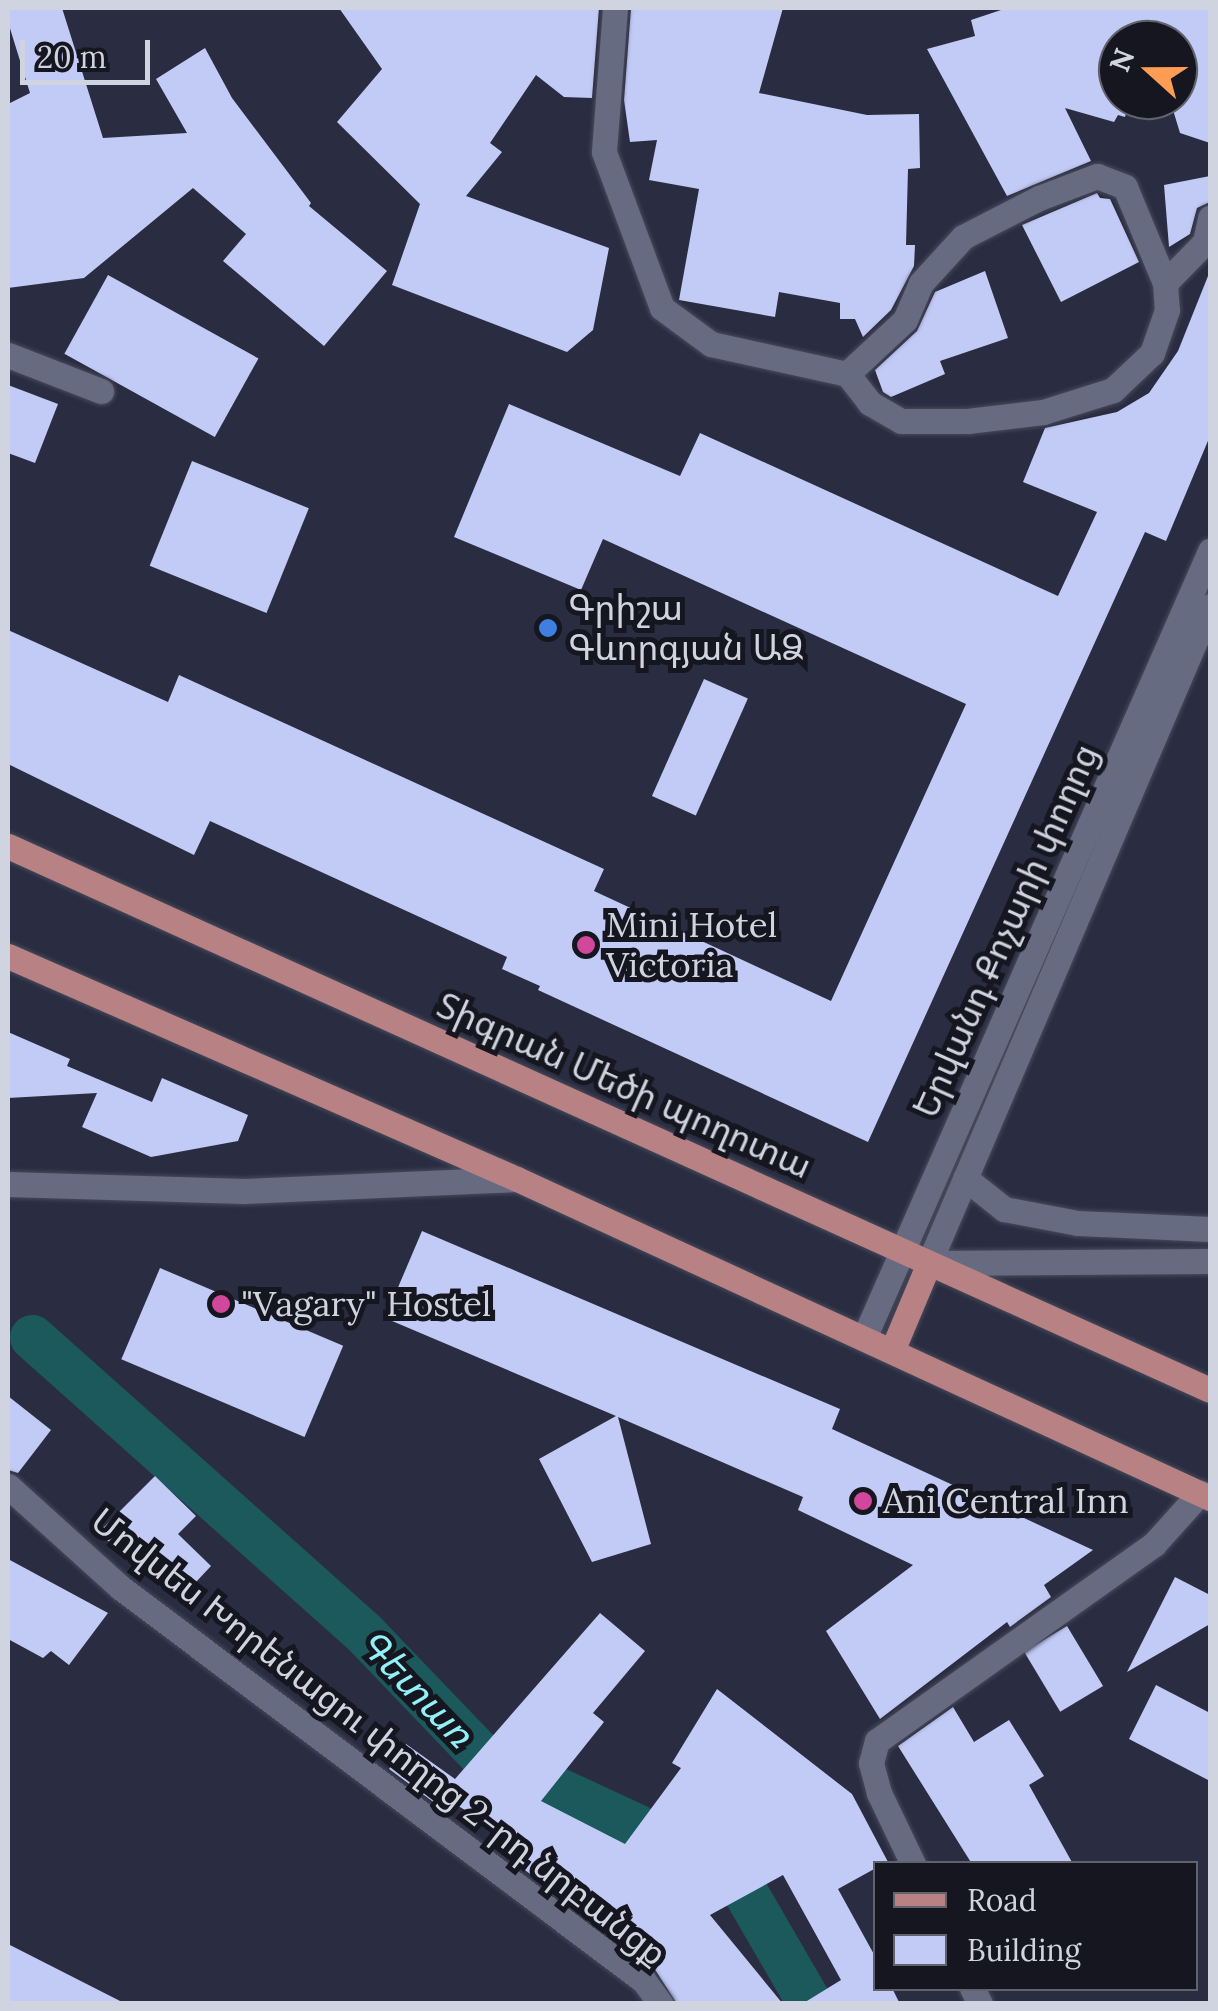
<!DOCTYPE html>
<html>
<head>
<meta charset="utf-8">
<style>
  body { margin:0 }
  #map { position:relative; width:1218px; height:2011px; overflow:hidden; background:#2a2d41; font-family:Lora,"Noto Sans Armenian",serif }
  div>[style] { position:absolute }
  .canal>* { height:45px; margin:-22.5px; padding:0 22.5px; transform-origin:22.5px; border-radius:22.5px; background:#1b595c }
  .building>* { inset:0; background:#c2caf6; transform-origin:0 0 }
  .roads { filter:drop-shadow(0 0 2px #484a5b) drop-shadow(0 0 2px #484a5b) }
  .street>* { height:25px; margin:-12.5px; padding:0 12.5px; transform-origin:12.5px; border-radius:12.5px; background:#666b81 }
  .secondary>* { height:25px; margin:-12.5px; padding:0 12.5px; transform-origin:12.5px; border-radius:12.5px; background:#666b81 }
  .primary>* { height:25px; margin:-12.5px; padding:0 12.5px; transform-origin:12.5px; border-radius:12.5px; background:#b88284 }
  .dots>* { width:28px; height:28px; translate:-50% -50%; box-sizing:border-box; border:5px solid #15161f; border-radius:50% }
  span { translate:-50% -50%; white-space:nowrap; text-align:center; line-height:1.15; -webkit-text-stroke:10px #15161f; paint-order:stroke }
  .poi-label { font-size:35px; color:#d0d3e0 }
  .left { translate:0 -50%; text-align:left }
  .street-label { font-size:35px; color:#d0d3e0 }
  .water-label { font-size:38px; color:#91f1f6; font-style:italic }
  .frame { position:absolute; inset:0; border:10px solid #d0d3e0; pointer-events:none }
  .legend { position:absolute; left:873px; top:1861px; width:325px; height:130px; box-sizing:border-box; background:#15161f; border:2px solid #60626c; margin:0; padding:12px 18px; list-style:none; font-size:30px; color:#d0d3e0 }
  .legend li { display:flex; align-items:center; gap:20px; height:50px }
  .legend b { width:50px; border:2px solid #60626c }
  .north { position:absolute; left:1098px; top:20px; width:100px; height:100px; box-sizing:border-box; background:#15161f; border:2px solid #60626c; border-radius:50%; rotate:291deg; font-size:28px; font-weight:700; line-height:40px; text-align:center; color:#d0d3e0 }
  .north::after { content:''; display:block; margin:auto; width:35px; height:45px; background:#fc9d53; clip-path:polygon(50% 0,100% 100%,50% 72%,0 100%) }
  .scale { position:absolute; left:20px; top:40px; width:130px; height:45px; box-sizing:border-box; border:5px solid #d0d3e0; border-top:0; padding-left:12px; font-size:30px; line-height:35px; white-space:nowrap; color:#d0d3e0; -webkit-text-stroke:8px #15161f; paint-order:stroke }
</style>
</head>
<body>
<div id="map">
  <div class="canal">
    <div style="left:32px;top:1337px;width:446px;rotate:41.7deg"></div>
    <div style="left:365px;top:1634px;width:165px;rotate:46.2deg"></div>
    <div style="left:479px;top:1753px;width:195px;rotate:24.9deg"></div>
    <div style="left:656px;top:1835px;width:104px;rotate:32deg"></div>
    <div style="left:744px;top:1890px;width:132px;rotate:59.9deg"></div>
  </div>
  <div class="building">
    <div style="clip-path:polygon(8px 8px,62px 8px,103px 138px,187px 133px,156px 79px,205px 48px,232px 98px,311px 203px,309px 206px,387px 271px,324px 346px,223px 261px,246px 234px,193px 188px,84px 278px,8px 288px,8px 104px,30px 93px,8px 22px)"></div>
    <div style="clip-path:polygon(339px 8px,599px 8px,592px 98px,564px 97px,536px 75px,490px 143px,502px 152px,466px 196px,609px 248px,593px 330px,567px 352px,392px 285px,420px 204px,337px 122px,382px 69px)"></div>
    <div style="clip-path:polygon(631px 8px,783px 8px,759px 93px,867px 115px,919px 114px,920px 168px,908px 169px,906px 245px,915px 245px,914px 266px,891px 310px,863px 337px,855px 319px,840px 319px,840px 303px,779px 292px,775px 317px,679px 300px,699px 189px,649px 180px,657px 140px,630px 142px,624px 100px)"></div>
    <div style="clip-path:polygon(1007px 8px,1210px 8px,1210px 143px,1180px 133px,1170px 100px,1178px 100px,1178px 40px,1152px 40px,1150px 35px,1149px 40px,1118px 40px,1118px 100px,1130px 100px,1125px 117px,1118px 115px,1114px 122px,1065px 108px,1091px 161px,1007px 196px,927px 49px,975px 36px,971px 20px)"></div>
    <div style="clip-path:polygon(1210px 176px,1210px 202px,1197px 208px,1190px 234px,1169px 247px,1164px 185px)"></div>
    <div style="clip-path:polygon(1097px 193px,1100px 198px,1110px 199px,1139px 262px,1061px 302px,1022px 225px)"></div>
    <div style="clip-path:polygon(985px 271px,1008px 338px,940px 361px,945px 374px,891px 397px,883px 392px,875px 370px,917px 331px,935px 292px)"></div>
    <div style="clip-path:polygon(1210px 271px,1210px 436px,1166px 541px,1145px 532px,868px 1142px,538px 990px,540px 986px,502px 969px,507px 957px,210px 821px,194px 855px,8px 764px,8px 630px,168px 702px,179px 675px,604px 869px,594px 891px,831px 1001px,966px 704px,603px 539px,581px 590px,454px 537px,509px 404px,680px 476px,700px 433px,1058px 596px,1097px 512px,1023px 482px,1045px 428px,1117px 412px,1149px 393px,1178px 351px)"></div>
    <div style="left:108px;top:275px;width:172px;height:90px;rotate:29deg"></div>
    <div style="clip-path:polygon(8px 385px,58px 404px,35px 463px,8px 453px)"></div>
    <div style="left:192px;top:461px;width:126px;height:113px;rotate:22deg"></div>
    <div style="left:704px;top:679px;width:48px;height:128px;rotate:24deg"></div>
    <div style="clip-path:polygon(8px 1032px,70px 1059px,67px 1066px,152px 1102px,162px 1078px,248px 1115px,238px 1141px,151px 1157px,82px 1127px,97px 1093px,8px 1098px)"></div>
    <div style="clip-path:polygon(422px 1231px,840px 1409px,832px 1429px,1093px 1550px,1044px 1585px,1051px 1597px,1010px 1627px,1007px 1622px,880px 1719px,826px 1631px,913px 1565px,798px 1510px,803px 1497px,618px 1417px,651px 1544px,592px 1562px,539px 1459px,616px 1416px,385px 1318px)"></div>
    <div style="left:160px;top:1268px;width:199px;height:99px;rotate:23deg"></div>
    <div style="clip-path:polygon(8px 1396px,51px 1430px,18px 1473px,8px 1470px)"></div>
    <div style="clip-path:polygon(155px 1476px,196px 1516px,178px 1534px,211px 1566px,181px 1598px,98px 1533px)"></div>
    <div style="clip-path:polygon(8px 1559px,108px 1613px,69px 1665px,51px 1651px,43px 1658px,8px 1639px)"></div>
    <div style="clip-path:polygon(1175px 1577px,1210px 1595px,1210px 1624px,1127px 1672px)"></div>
    <div style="clip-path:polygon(600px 1613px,645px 1651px,593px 1713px,604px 1722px,541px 1801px,625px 1844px,681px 1768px,672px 1763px,717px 1689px,852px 1794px,888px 1862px,876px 1864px,876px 1868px,838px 1889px,876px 1958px,876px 1988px,892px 1988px,900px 2004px,802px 2004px,841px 1980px,783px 1875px,710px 1915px,783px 2004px,677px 2004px,654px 1968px,509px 1858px,517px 1840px,446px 1799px,440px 1807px,389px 1769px,406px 1744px,455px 1779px)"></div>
    <div style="left:1067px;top:1626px;width:70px;height:50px;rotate:59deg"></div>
    <div style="clip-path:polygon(1156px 1685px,1210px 1713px,1210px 1781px,1129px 1739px)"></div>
    <div style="clip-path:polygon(953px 1707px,974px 1742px,1009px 1720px,1044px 1776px,1029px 1785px,1073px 1864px,972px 1864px,898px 1746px)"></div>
    <div style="clip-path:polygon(8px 1944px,126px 2004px,8px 2004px)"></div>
  </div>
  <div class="roads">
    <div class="street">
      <div style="left:615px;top:8px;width:144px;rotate:94.4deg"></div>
      <div style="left:604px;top:152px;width:166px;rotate:69.6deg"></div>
      <div style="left:662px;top:308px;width:61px;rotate:36.3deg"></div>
      <div style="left:711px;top:344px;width:139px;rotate:12.4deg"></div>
      <div style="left:847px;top:374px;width:79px;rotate:-43deg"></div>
      <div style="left:905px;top:320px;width:40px;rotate:-66.6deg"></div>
      <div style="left:921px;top:283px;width:62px;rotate:-47.6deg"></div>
      <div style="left:963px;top:237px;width:85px;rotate:-27.2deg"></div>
      <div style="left:1039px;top:198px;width:62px;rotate:-20.8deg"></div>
      <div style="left:1097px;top:176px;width:30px;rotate:21deg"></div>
      <div style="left:1125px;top:187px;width:104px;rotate:67.4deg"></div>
      <div style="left:1165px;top:283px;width:27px;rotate:86deg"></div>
      <div style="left:1167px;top:310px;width:46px;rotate:109.2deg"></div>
      <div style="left:1152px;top:353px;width:54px;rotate:136.5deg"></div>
      <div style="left:1113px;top:390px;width:73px;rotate:162.6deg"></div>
      <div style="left:1043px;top:412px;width:76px;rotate:173.2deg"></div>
      <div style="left:968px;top:421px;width:67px;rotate:180deg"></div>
      <div style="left:901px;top:421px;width:36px;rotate:-150deg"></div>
      <div style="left:870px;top:403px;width:37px;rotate:-128deg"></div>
      <div style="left:1165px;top:283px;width:57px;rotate:-45.7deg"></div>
      <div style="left:1205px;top:242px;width:25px;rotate:-78deg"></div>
      <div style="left:8px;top:355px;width:100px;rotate:21.2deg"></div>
      <div style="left:8px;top:1486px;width:152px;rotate:42.1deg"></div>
      <div style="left:121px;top:1588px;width:654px;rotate:36.92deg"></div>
      <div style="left:644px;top:1981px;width:29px;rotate:54deg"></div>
      <div style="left:913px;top:1864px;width:79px;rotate:-115.6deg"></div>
      <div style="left:879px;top:1793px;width:31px;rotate:-105deg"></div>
      <div style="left:871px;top:1763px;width:23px;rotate:-75deg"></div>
      <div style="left:877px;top:1741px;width:340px;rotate:-35.4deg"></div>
      <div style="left:1154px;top:1544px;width:69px;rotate:-48deg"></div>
      <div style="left:972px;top:1988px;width:18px;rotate:63deg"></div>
    </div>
    <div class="secondary">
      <div style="left:1210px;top:606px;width:715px;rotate:113.16deg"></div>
      <div style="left:929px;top:1263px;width:281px;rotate:-0.4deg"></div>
      <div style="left:965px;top:1178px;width:50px;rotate:38.5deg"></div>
      <div style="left:1004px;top:1209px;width:75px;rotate:10.7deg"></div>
      <div style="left:1078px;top:1223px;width:132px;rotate:2.6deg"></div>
      <div style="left:8px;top:1184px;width:236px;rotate:1.7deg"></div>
      <div style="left:244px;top:1191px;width:273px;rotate:-2.5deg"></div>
      <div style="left:864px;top:1338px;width:860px;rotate:-66.27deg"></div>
    </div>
    <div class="primary">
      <div style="left:8px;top:846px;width:1319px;rotate:24.35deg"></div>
      <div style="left:8px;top:956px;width:556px;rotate:23.66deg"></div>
      <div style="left:517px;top:1179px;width:763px;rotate:24.72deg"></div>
      <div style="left:892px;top:1351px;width:95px;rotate:-67.2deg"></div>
    </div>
  </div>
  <div class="dots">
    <div style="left:548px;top:628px;background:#3f7fe0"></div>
    <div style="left:586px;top:945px;background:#d1479c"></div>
    <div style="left:221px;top:1304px;background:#d1479c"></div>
    <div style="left:863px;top:1501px;background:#d1479c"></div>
  </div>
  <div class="poi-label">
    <span class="left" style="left:568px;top:628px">Գրիշա<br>Գևորգյան ԱՁ</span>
    <span class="left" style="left:606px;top:945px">Mini Hotel<br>Victoria</span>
    <span class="left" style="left:241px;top:1304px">"Vagary" Hostel</span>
    <span class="left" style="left:883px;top:1501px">Ani Central Inn</span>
  </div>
  <div class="street-label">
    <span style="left:1006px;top:931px;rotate:-66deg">Երվանդ Քոչարի փողոց</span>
    <span style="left:624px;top:1086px;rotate:24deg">Տիգրան Մեծի պողոտա</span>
    <span style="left:379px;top:1737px;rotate:38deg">Մովսես Խորենացու փողոց 2-րդ նրբանցք</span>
  </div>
  <div class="water-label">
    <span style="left:416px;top:1688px;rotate:46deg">Գետառ</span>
  </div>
  <div class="frame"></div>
  <ul class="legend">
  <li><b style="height:12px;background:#b88284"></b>Road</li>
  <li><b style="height:28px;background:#c2caf6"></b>Building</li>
  </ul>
  <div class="north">N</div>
  <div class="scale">20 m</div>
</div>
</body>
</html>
